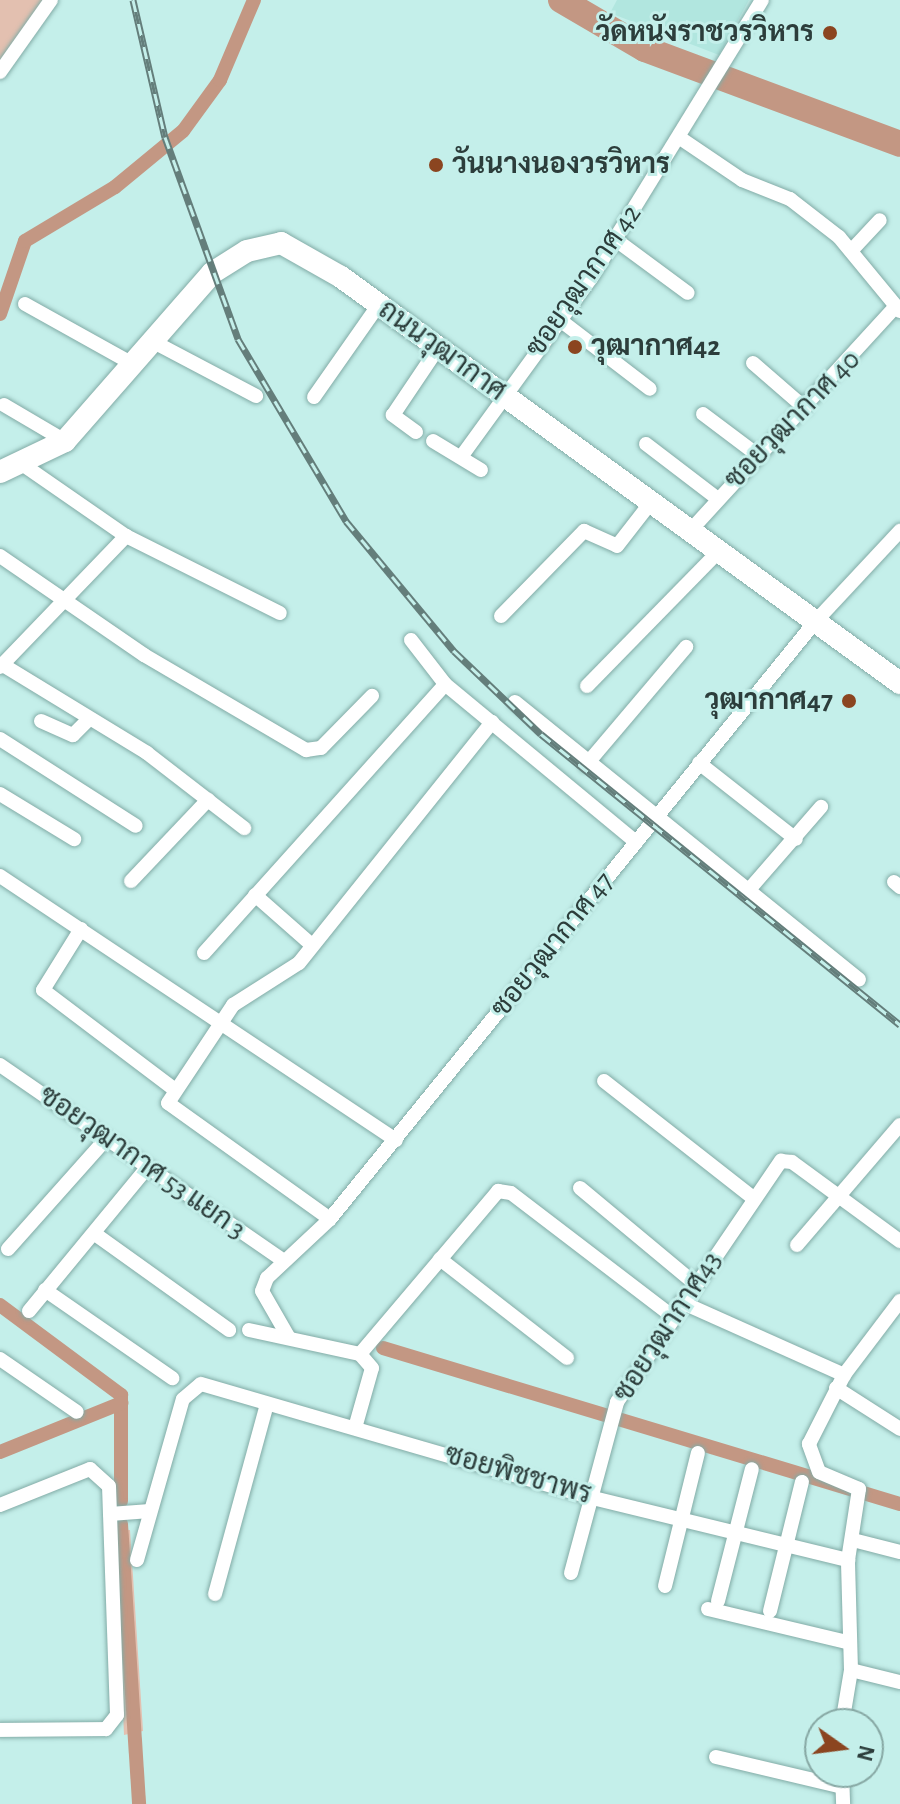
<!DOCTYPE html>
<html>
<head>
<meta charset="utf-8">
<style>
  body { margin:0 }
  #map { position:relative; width:900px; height:1804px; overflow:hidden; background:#c4efea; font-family:"Alegreya Sans",Sarabun,sans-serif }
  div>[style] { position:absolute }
  .built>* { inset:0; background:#b1e6df }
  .green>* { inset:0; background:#e3c0b0 }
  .canal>* { height:14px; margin:-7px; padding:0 7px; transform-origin:7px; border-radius:7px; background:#c39783 }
  .river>* { height:26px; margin:-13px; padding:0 13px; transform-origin:13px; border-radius:13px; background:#c39783 }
  .roads { filter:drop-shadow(0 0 2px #82aba6) drop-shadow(0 0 2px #82aba6) }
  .street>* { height:14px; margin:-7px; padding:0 7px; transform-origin:7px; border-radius:7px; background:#fff }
  .secondary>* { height:22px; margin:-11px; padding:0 11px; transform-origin:11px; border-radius:11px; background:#fff }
  .rail>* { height:7px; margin-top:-3.5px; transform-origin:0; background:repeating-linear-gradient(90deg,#c4efea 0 12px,#647e7b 0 24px); box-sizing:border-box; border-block:2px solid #647e7b }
  .dots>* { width:22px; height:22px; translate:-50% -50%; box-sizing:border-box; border:4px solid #c4efea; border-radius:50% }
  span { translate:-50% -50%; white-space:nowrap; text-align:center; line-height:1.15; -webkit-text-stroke:6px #c4efea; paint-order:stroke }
  .poi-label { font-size:28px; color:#2c3d3b; font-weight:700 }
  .right { translate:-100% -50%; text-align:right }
  .left { translate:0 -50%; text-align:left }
  .street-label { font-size:28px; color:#2c3d3b }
  .north { position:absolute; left:804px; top:1708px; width:80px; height:80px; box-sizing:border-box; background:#c4efea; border:2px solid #87a8a4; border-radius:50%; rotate:104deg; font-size:22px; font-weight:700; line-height:32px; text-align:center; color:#2c3d3b }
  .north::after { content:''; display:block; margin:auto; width:28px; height:36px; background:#8b4520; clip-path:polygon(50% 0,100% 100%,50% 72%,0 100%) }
</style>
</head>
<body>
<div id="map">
  <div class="built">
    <div style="clip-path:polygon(617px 0,749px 0,719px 55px,610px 13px)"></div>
  </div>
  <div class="green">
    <div style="clip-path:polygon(0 0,46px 0,0 64px)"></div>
    <div style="clip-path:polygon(130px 1530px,143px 1731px,124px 1735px,115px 1531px)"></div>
  </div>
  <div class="canal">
    <div style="left:0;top:314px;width:77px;rotate:-71.1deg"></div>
    <div style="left:25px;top:241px;width:105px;rotate:-31deg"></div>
    <div style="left:115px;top:187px;width:88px;rotate:-39.5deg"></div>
    <div style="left:183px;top:131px;width:63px;rotate:-54deg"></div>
    <div style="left:220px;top:80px;width:87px;rotate:-67deg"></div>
    <div style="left:0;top:1305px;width:151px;rotate:36.6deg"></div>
    <div style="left:121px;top:1395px;width:106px;rotate:90deg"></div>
    <div style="left:383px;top:1348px;width:540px;rotate:16.79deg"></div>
    <div style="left:0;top:1452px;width:131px;rotate:-22deg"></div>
    <div style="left:121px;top:1524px;width:281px;rotate:86.3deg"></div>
  </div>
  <div class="river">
    <div style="left:561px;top:0;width:97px;rotate:30.3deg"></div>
    <div style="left:645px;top:49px;width:272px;rotate:20.4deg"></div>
  </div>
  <div class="roads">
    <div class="street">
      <div style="left:0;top:72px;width:88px;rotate:-54.7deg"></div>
      <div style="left:680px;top:138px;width:75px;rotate:34.1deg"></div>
      <div style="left:742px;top:180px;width:52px;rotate:21.6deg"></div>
      <div style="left:790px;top:199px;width:62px;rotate:37.8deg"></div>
      <div style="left:839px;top:237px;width:96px;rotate:50.5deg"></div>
      <div style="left:616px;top:240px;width:89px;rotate:36.4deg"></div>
      <div style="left:851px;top:251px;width:42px;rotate:-46.9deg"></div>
      <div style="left:25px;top:304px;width:121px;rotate:29.1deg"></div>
      <div style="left:560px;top:320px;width:113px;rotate:37.5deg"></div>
      <div style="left:150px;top:340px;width:120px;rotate:27.8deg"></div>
      <div style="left:753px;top:363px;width:69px;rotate:40.9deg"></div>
      <div style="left:314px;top:397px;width:113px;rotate:-55deg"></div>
      <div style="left:4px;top:405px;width:71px;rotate:30.5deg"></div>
      <div style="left:703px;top:414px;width:70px;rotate:36.9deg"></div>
      <div style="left:416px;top:432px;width:29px;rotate:-144deg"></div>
      <div style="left:393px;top:415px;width:81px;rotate:-56.1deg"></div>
      <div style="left:433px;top:441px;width:56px;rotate:31.1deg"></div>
      <div style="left:646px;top:444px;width:91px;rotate:37.4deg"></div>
      <div style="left:461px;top:457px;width:221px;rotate:-54deg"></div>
      <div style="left:591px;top:278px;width:326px;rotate:-58.4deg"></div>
      <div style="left:22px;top:464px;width:126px;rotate:34.7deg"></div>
      <div style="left:126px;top:536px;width:172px;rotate:26.6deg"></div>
      <div style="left:690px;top:531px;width:302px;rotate:-47.5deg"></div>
      <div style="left:0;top:556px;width:175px;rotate:34.5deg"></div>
      <div style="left:144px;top:655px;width:188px;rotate:30.4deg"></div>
      <div style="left:306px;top:750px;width:15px;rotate:-8deg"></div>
      <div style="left:321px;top:748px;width:73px;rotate:-45.6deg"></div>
      <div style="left:501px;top:616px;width:119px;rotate:-45.7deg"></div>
      <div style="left:584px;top:531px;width:36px;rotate:24deg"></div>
      <div style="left:617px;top:546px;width:57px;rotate:-52.1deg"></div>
      <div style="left:411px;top:640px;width:56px;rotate:52.3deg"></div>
      <div style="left:445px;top:684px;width:248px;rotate:39.6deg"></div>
      <div style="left:3px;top:665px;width:169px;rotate:31.4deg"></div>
      <div style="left:147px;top:753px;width:123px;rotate:37.7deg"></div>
      <div style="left:0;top:667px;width:182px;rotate:-46.1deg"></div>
      <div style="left:587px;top:686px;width:189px;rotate:-45.6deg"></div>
      <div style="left:515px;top:702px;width:442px;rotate:38.9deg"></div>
      <div style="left:41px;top:721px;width:35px;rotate:24deg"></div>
      <div style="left:73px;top:735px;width:23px;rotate:-45deg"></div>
      <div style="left:0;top:739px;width:161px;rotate:32.6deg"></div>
      <div style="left:699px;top:763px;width:123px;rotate:38.1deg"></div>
      <div style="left:586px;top:765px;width:155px;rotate:-49.7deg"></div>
      <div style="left:0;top:794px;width:87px;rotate:31.3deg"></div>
      <div style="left:0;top:876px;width:476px;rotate:33.7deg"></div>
      <div style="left:131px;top:881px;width:112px;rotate:-46.5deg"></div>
      <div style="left:894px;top:882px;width:8px;rotate:40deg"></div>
      <div style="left:747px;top:892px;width:113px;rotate:-49deg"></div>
      <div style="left:255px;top:895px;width:76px;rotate:41.3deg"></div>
      <div style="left:81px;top:929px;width:72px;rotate:121.9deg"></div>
      <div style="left:43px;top:990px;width:166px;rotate:37.1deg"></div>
      <div style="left:204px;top:953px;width:361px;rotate:-48.1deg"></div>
      <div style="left:0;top:1065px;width:345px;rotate:34.6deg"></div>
      <div style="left:604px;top:1081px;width:189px;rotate:38.1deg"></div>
      <div style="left:580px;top:1188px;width:148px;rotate:39.8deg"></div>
      <div style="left:330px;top:1219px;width:199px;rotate:-144.4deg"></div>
      <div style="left:168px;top:1103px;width:118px;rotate:-56.4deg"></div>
      <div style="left:233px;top:1005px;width:78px;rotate:-32.5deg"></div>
      <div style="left:299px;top:963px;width:309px;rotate:-51.3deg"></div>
      <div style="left:95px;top:1234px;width:165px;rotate:35.6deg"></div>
      <div style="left:797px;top:1245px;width:158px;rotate:-49.4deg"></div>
      <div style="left:8px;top:1249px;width:146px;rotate:-48.3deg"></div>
      <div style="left:440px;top:1259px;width:161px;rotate:37.9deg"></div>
      <div style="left:45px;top:1290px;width:155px;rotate:34.7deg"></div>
      <div style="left:681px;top:1302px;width:179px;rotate:24.1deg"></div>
      <div style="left:29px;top:1311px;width:184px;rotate:-50.5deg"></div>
      <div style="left:249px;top:1330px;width:114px;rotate:12.2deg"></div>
      <div style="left:289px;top:1338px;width:54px;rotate:-119.9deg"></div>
      <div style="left:262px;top:1291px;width:14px;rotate:-69deg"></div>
      <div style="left:267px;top:1278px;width:86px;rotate:-43.1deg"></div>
      <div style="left:330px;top:1219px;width:769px;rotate:-50.91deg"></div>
      <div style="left:815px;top:622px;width:125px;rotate:-47deg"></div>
      <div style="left:0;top:1359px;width:93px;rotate:34.5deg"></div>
      <div style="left:836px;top:1388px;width:76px;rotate:32.6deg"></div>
      <div style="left:355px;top:1428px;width:62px;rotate:-74.2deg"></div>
      <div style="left:372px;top:1368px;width:18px;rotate:-131deg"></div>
      <div style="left:360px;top:1354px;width:214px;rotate:-49.7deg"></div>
      <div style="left:498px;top:1191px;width:13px;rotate:9deg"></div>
      <div style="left:511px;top:1193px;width:203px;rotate:37.4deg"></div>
      <div style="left:0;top:1505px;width:97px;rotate:-21.8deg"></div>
      <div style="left:90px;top:1469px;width:25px;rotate:42deg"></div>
      <div style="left:109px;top:1486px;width:229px;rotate:88deg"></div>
      <div style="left:117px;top:1715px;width:18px;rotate:128deg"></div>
      <div style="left:106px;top:1729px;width:106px;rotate:179.5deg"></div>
      <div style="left:110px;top:1514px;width:40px;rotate:-4.3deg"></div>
      <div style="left:853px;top:1540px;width:49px;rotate:14.3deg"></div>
      <div style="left:137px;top:1560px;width:167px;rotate:-74.1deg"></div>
      <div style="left:183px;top:1399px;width:23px;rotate:-40deg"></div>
      <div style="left:201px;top:1384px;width:404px;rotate:16.2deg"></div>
      <div style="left:589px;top:1497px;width:267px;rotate:13.7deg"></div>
      <div style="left:571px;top:1573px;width:177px;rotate:-74.9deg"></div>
      <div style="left:617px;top:1402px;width:292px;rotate:-55.8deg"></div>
      <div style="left:781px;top:1161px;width:11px;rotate:5deg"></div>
      <div style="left:792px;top:1162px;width:134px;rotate:36.2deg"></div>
      <div style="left:665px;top:1586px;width:137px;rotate:-76.1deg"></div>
      <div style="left:215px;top:1594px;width:197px;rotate:-74.7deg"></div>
      <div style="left:718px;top:1601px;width:136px;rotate:-75.6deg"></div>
      <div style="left:708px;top:1609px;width:142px;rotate:13.4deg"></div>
      <div style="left:770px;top:1611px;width:133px;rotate:-76.1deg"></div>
      <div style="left:851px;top:1670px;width:50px;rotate:13.8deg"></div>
      <div style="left:842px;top:1724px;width:55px;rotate:-80.5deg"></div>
      <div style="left:851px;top:1670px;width:110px;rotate:-91.6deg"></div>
      <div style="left:848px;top:1560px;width:72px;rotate:-81.2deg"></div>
      <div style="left:859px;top:1489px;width:43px;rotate:-157deg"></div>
      <div style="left:819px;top:1472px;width:30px;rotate:-110deg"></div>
      <div style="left:809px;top:1444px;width:77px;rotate:-63.1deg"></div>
      <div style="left:844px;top:1375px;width:93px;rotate:-52.9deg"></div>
      <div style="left:716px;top:1757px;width:130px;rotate:13.3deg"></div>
      <div style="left:842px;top:1772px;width:32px;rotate:88deg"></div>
    </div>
    <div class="secondary">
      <div style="left:0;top:472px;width:72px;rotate:-25.5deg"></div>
      <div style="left:65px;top:441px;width:223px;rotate:-48.8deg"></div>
      <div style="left:212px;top:273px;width:41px;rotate:-32.2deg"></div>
      <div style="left:247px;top:251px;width:35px;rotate:-13deg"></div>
      <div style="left:281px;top:243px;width:69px;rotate:29.5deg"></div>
      <div style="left:341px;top:277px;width:691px;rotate:35.99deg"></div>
    </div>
  </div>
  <div class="rail">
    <div style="left:133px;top:0;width:141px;rotate:76.9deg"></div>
    <div style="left:165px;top:137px;width:215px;rotate:70.1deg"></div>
    <div style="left:238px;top:339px;width:212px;rotate:59.3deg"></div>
    <div style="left:346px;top:521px;width:169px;rotate:50.3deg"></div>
    <div style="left:454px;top:651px;width:120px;rotate:43.7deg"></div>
    <div style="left:541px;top:734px;width:462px;rotate:39deg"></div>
  </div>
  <div class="dots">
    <div style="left:830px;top:33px;background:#8b4520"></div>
    <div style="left:436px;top:165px;background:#8b4520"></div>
    <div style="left:575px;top:347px;background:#8b4520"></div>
    <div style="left:849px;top:701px;background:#8b4520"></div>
  </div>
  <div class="poi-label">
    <span class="right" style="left:814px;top:33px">วัดหนังราชวรวิหาร</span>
    <span class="left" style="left:452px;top:165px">วันนางนองวรวิหาร</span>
    <span class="left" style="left:591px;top:347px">วุฒากาศ42</span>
    <span class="right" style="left:833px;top:701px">วุฒากาศ47</span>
  </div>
  <div class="street-label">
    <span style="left:584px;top:281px;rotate:-55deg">ซอยวุฒากาศ 42</span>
    <span style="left:442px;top:351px;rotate:36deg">ถนนวุฒากาศ</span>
    <span style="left:793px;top:420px;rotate:-46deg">ซอยวุฒากาศ 40</span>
    <span style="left:553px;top:945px;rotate:-51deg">ซอยวุฒากาศ 47</span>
    <span style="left:142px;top:1163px;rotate:35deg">ซอยวุฒากาศ 53 แยก 3</span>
    <span style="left:668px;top:1327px;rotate:-57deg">ซอยวุฒากาศ43</span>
    <span style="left:518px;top:1475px;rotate:16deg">ซอยพิชชาพร</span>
  </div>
  <div class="north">N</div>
</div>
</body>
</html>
